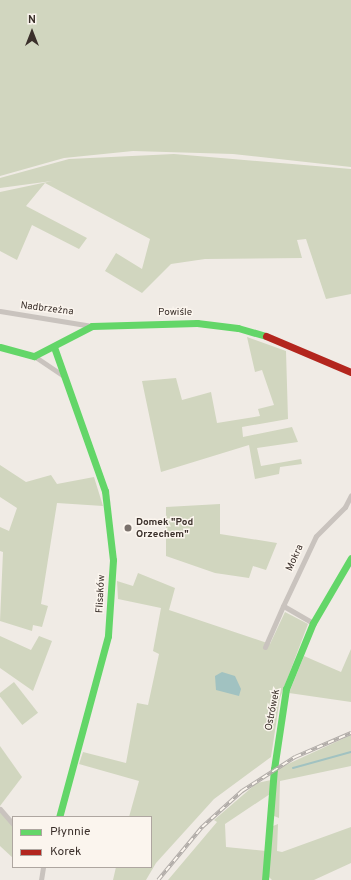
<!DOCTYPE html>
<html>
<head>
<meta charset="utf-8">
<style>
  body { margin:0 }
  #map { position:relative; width:351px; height:880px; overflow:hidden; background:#f0ebe5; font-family:Overpass,sans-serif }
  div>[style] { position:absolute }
  .green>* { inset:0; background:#d1d6bf; transform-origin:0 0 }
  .water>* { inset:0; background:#a1c2c1 }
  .stream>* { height:2px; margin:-1px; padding:0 1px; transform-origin:1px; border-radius:1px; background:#a1c2c1 }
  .street>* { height:5px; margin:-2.5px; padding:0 2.5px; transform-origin:2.5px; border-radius:2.5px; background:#c9c3be }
  .fast>* { height:7px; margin:-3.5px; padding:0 3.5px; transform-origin:3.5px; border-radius:3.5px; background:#63d668 }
  .jam>* { height:7px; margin:-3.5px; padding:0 3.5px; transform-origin:3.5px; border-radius:3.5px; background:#b3261e }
  .rail>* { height:3.5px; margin-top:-1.75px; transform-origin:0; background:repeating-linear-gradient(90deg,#fbf5ee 0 6px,#b1aca8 0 12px); box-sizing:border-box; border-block:1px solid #b1aca8 }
  .dots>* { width:11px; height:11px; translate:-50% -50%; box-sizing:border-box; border:2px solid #fbf5ee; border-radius:50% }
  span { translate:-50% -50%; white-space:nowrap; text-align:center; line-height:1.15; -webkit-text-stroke:3px #fbf5ee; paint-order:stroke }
  .street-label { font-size:10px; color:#3b302b }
  .poi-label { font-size:10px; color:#3b302b; font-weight:700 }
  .left { translate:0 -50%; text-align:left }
  .legend { position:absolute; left:12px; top:816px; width:140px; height:52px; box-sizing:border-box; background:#fbf5ee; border:1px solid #aea6a0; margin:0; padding:5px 7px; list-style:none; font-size:12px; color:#3b302b }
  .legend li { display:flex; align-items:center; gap:8px; height:20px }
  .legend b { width:20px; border:1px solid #aea6a0 }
  .north { position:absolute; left:12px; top:12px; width:40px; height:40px; -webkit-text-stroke:3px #fbf5ee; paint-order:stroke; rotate:0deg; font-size:11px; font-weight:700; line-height:16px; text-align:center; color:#3b302b }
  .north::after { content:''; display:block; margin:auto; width:14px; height:18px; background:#3b302b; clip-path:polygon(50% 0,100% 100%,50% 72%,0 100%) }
</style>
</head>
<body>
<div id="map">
  <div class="green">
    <div style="clip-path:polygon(0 0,351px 0,351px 167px,233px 154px,133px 151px,64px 158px,0 176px)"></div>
    <div style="clip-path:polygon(174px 154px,351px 169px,351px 294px,326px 299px,306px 239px,297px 240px,302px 258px,205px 259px,171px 264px,142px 293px,105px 271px,116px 253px,142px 269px,150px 239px,45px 183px,26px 206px,87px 238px,79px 249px,32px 225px,17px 260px,0 251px,0 192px,52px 181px,0 188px,0 178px,69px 159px)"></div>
    <div style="clip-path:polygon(247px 337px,286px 351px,288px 419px,242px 427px,243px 437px,292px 427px,298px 442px,257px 448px,261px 466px,301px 459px,302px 464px,280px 467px,279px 474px,255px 479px,249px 445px,161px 472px,142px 381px,176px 378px,182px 400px,211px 392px,217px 423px,260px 416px,258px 409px,274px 405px,262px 370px,255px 372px)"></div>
    <div style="clip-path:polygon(0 465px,26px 482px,51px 475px,57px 484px,94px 477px,103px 506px,57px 503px,41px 604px,48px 606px,42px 627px,33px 625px,32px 631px,0 621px,3px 552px,0 551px,0 527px,9px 531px,17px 508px,0 497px)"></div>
    <div style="clip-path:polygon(220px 504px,220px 534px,277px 543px,266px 570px,253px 566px,249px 578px,215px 573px,166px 556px,166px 507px)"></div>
    <div style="clip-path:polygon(138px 573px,175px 588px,169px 610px,270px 644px,285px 612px,308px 624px,280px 698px,271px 757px,214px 799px,156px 863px,146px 880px,113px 880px,116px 867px,151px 867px,151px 817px,129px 817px,139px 781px,79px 764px,83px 752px,126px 763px,137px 703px,148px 705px,159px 654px,153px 651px,161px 608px,118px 599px,117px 581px,133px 586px)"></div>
    <div style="clip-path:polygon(0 636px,31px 650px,39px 636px,52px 641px,33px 691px,0 668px)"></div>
    <div style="clip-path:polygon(351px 649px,351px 702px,289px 693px,304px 656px,341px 672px)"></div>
    <div style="left:14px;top:682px;width:39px;height:20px;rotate:52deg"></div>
    <div style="clip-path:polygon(351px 735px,351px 766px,280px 781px,279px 818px,274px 816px,275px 770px)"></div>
    <div style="clip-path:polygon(0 746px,22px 777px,0 806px)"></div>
    <div style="clip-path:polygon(271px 780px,270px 794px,225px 824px,226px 847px,266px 851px,263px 880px,168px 880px,217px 822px,214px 820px,257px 783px)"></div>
    <div style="clip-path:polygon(0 810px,13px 827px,13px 858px,0 846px)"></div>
    <div style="clip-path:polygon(278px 824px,277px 851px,282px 852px,351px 827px,351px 863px,314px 880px,272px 880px,267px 875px,273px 826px)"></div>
  </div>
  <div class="water">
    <div style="clip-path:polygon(222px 672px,235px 676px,241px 689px,239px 696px,216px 690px,215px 676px)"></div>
  </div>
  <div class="stream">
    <div style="left:293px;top:768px;width:60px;rotate:-15.4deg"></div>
  </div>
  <div class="street">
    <div style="left:0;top:311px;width:93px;rotate:9.3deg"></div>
    <div style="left:34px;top:356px;width:34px;rotate:34deg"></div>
    <div style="left:313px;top:623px;width:34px;rotate:-150deg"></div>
    <div style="left:283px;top:606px;width:77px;rotate:-64.8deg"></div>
    <div style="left:316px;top:536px;width:41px;rotate:-45deg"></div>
    <div style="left:345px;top:507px;width:13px;rotate:-63deg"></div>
    <div style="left:265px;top:647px;width:45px;rotate:-66.3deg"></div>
    <div style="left:0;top:809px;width:20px;rotate:49deg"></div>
    <div style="left:41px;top:880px;width:13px;rotate:-81deg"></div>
  </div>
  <div class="fast">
    <div style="left:0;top:347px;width:35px;rotate:15deg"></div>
    <div style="left:34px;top:356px;width:65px;rotate:-27.3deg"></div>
    <div style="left:92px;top:326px;width:105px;rotate:-1.6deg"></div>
    <div style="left:197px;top:323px;width:41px;rotate:7deg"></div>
    <div style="left:238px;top:328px;width:29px;rotate:16deg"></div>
    <div style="left:54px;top:347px;width:153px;rotate:70.5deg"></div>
    <div style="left:105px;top:491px;width:69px;rotate:83.4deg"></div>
    <div style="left:113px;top:560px;width:76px;rotate:93.8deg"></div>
    <div style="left:108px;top:636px;width:188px;rotate:105.1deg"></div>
    <div style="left:265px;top:880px;width:111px;rotate:-85.4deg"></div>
    <div style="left:274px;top:769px;width:81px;rotate:-81.5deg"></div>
    <div style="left:286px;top:689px;width:71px;rotate:-67.8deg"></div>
    <div style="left:313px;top:623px;width:75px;rotate:-59.7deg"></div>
  </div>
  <div class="jam">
    <div style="left:266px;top:336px;width:92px;rotate:23deg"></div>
  </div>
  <div class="rail">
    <div style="left:158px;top:880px;width:69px;rotate:-50.3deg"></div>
    <div style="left:202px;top:827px;width:54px;rotate:-42deg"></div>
    <div style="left:242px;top:791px;width:63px;rotate:-32.7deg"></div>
    <div style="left:295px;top:757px;width:61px;rotate:-23.2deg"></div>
  </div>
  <div class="dots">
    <div style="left:128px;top:528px;background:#7a716c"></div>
  </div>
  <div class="street-label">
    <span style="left:47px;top:309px;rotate:7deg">Nadbrzeżna</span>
    <span style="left:175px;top:313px">Powiśle</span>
    <span style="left:295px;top:558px;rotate:-65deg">Mokra</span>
    <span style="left:101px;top:594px;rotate:-87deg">Flisaków</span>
    <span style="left:273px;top:710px;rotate:-79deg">Ostrówek</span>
  </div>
  <div class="poi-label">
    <span class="left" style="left:136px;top:528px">Domek "Pod<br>Orzechem"</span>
  </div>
  <ul class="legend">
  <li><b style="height:5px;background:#63d668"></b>Płynnie</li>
  <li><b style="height:5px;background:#b3261e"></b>Korek</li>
  </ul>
  <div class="north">N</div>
</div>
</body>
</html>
